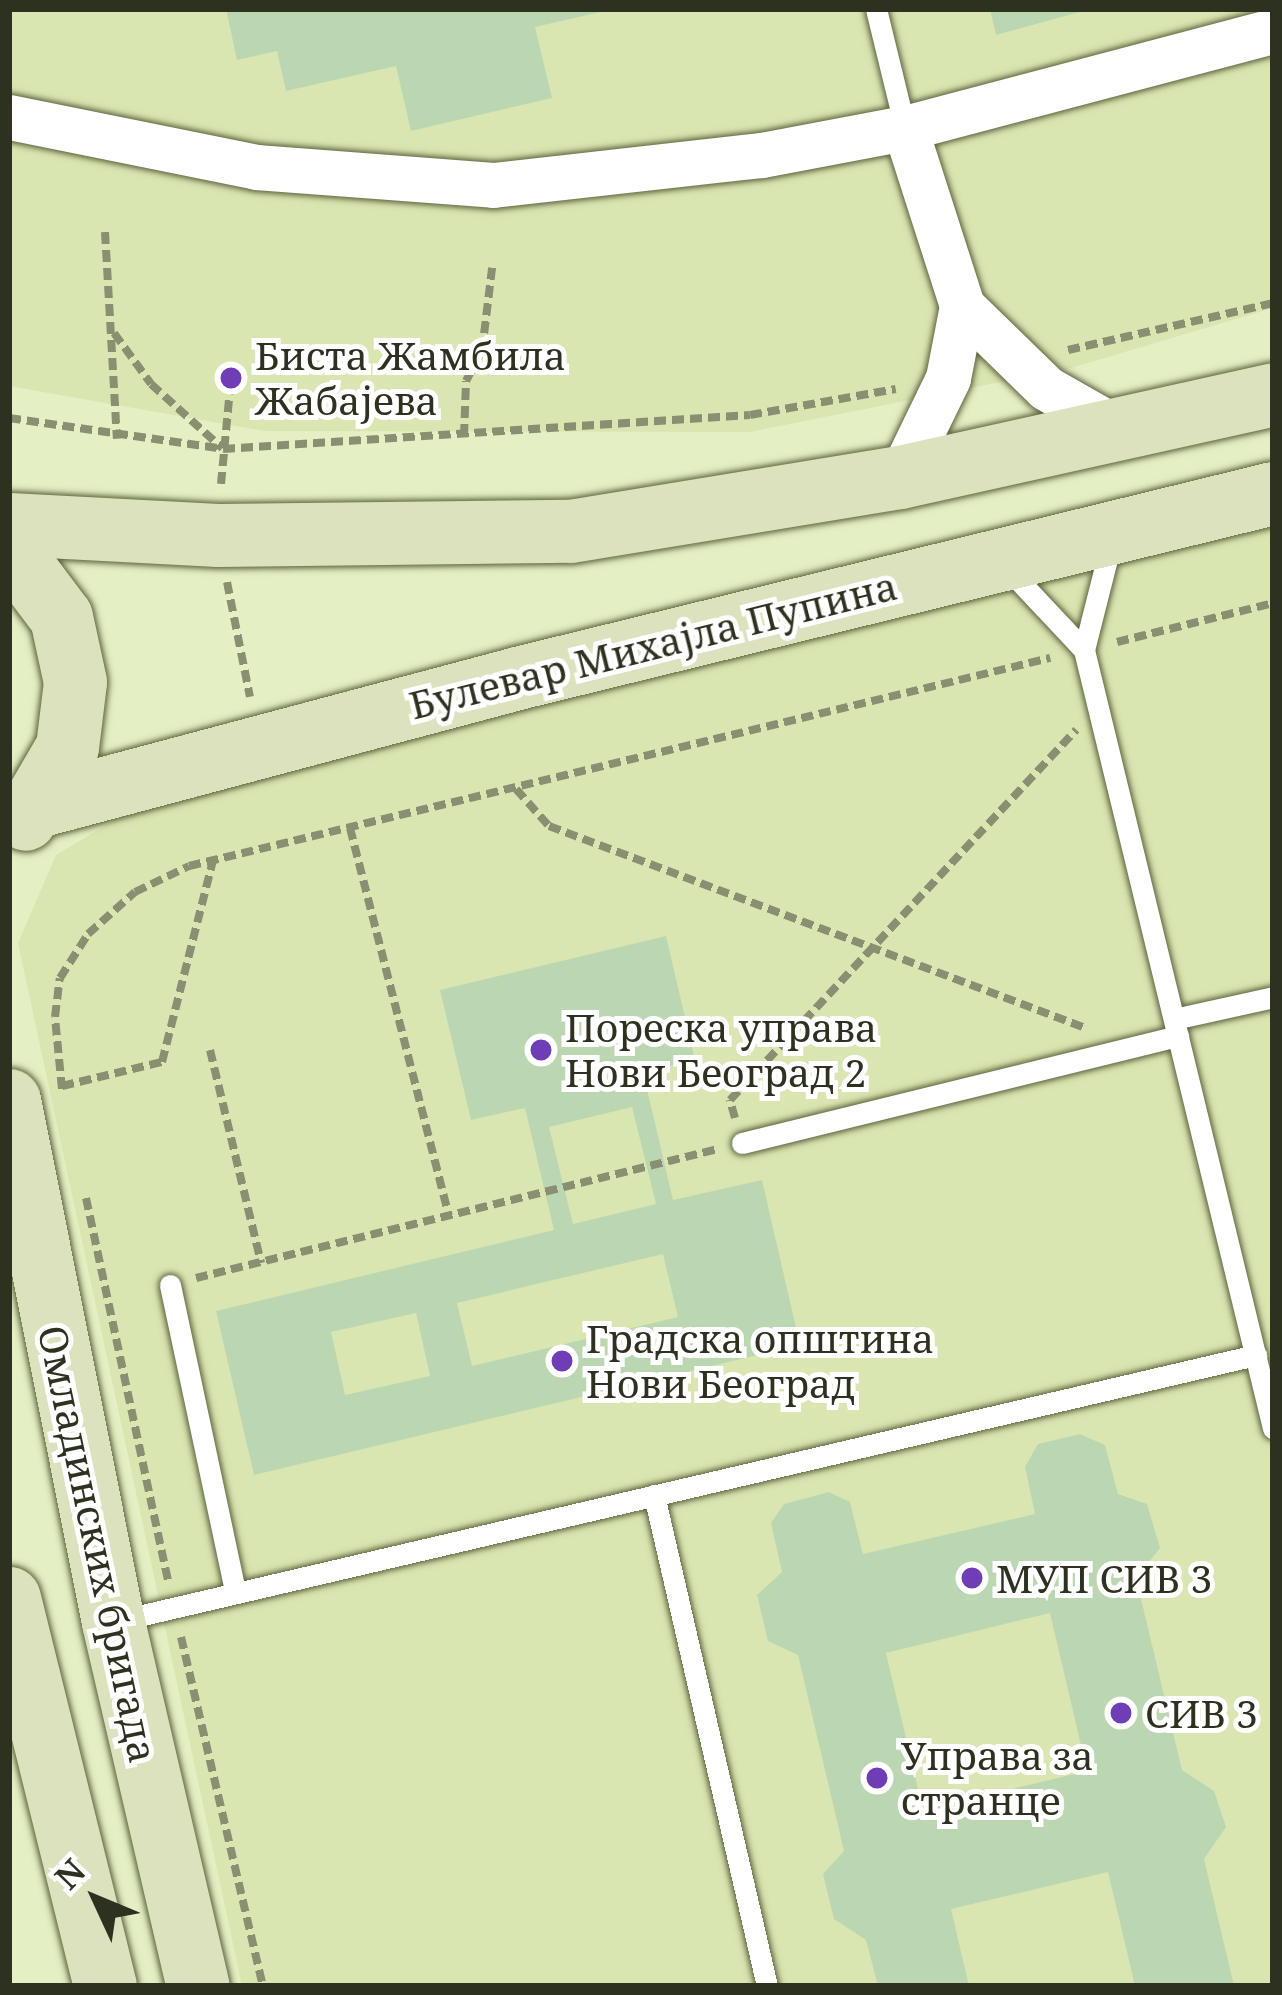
<!DOCTYPE html>
<html>
<head>
<meta charset="utf-8">
<style>
  body { margin:0 }
  #map { position:relative; width:1282px; height:1995px; overflow:hidden; background:#e4efc3; font-family:"Noto Serif",serif }
  div>[style] { position:absolute }
  .built>* { inset:0; background:#dae6b2 }
  .building>* { inset:0; background:#bbd7b2 }
  .path>* { height:8px; margin-top:-4px; transform-origin:0; background:repeating-linear-gradient(90deg,#889071 0 12px,transparent 0 18px) }
  .roads { filter:drop-shadow(0 0 3px #5c643d) drop-shadow(0 0 3px #5c643d) }
  .service>* { height:21px; margin:-10.5px; padding:0 10.5px; transform-origin:10.5px; border-radius:10.5px; background:#fff }
  .minor>* { height:45px; margin:-22.5px; padding:0 22.5px; transform-origin:22.5px; border-radius:22.5px; background:#fff }
  .secondary>* { height:63px; margin:-31.5px; padding:0 31.5px; transform-origin:31.5px; border-radius:31.5px; background:#dce1be }
  .dots>* { width:33px; height:33px; translate:-50% -50%; box-sizing:border-box; border:6px solid #fff; border-radius:50% }
  span { translate:-50% -50%; white-space:nowrap; text-align:center; line-height:1.15; -webkit-text-stroke:10px #fff; paint-order:stroke }
  .poi-label { font-size:39px; color:#2d3120 }
  .left { translate:0 -50%; text-align:left }
  .street-label { font-size:39px; color:#2d3120 }
  .frame { position:absolute; inset:0; border:12px solid #2d3120; pointer-events:none }
  .north { position:absolute; left:36px; top:1839px; width:120px; height:120px; -webkit-text-stroke:9px #fff; paint-order:stroke; rotate:314deg; font-size:33px; font-weight:700; line-height:48px; text-align:center; color:#2d3120 }
  .north::after { content:''; display:block; margin:auto; width:42px; height:54px; background:#2d3120; clip-path:polygon(50% 0,100% 100%,50% 72%,0 100%) }
</style>
</head>
<body>
<div id="map">
  <div class="built">
    <div style="clip-path:polygon(9px 9px,1273px 9px,1273px 308px,1071px 368px,750px 432px,265px 431px,9px 386px)"></div>
    <div style="clip-path:polygon(1273px 523px,1273px 1986px,242px 1986px,18px 943px,56px 855px,148px 800px)"></div>
  </div>
  <div class="building">
    <div style="clip-path:polygon(226px 9px,605px 9px,605px 11px,535px 27px,552px 98px,411px 131px,396px 66px,286px 91px,277px 51px,237px 60px)"></div>
    <div style="clip-path:polygon(990px 9px,1086px 9px,1087px 10px,996px 35px)"></div>
    <div style="clip-path:polygon(evenodd,666px 936px,695px 1060px,643px 1072px,673px 1200px,762px 1180px,800px 1345px,254px 1475px,216px 1311px,554px 1230px,525px 1108px,471px 1120px,440px 990px,666px 936px,632px 1107px,656px 1204px,573px 1224px,549px 1127px,632px 1107px,666px 936px,663px 1254px,678px 1317px,472px 1366px,457px 1303px,663px 1254px,666px 936px,416px 1313px,430px 1376px,345px 1395px,331px 1332px,416px 1313px)"></div>
    <div style="clip-path:polygon(evenodd,1080px 1434px,1105px 1445px,1118px 1494px,1147px 1504px,1160px 1548px,1136px 1578px,1182px 1770px,1214px 1791px,1226px 1827px,1204px 1859px,1234px 1986px,1135px 1986px,1108px 1872px,951px 1909px,969px 1986px,878px 1986px,866px 1940px,834px 1919px,823px 1874px,844px 1851px,798px 1655px,768px 1641px,757px 1595px,782px 1572px,771px 1523px,784px 1504px,829px 1492px,850px 1502px,863px 1554px,1035px 1514px,1025px 1467px,1038px 1444px,1080px 1434px,1050px 1613px,1087px 1771px,923px 1810px,886px 1653px,1050px 1613px)"></div>
  </div>
  <div class="path">
    <div style="left:105px;top:232px;width:207px;rotate:86.7deg"></div>
    <div style="left:114px;top:333px;width:63px;rotate:54deg"></div>
    <div style="left:151px;top:384px;width:96px;rotate:42deg"></div>
    <div style="left:1068px;top:350px;width:210px;rotate:-12.9deg"></div>
    <div style="left:9px;top:418px;width:216px;rotate:8.2deg"></div>
    <div style="left:223px;top:449px;width:528px;rotate:-3.69deg"></div>
    <div style="left:750px;top:415px;width:148px;rotate:-10.1deg"></div>
    <div style="left:464px;top:436px;width:55px;rotate:-87.9deg"></div>
    <div style="left:466px;top:381px;width:34px;rotate:-62deg"></div>
    <div style="left:482px;top:351px;width:84px;rotate:-83.1deg"></div>
    <div style="left:221px;top:484px;width:106px;rotate:-84.6deg"></div>
    <div style="left:227px;top:582px;width:117px;rotate:78.7deg"></div>
    <div style="left:1117px;top:642px;width:161px;rotate:-14deg"></div>
    <div style="left:516px;top:789px;width:50px;rotate:48.3deg"></div>
    <div style="left:549px;top:826px;width:571px;rotate:20.63deg"></div>
    <div style="left:350px;top:828px;width:400px;rotate:75.7deg"></div>
    <div style="left:210px;top:1050px;width:219px;rotate:76.5deg"></div>
    <div style="left:62px;top:1086px;width:103px;rotate:-13.5deg"></div>
    <div style="left:162px;top:1062px;width:207px;rotate:-75.8deg"></div>
    <div style="left:62px;top:1089px;width:72px;rotate:-95.6deg"></div>
    <div style="left:55px;top:1017px;width:39px;rotate:-83deg"></div>
    <div style="left:60px;top:978px;width:52px;rotate:-57.5deg"></div>
    <div style="left:88px;top:934px;width:63px;rotate:-41.8deg"></div>
    <div style="left:135px;top:892px;width:60px;rotate:-25.7deg"></div>
    <div style="left:189px;top:866px;width:886px;rotate:-13.58deg"></div>
    <div style="left:735px;top:1118px;width:19px;rotate:-106deg"></div>
    <div style="left:730px;top:1100px;width:507px;rotate:-46.92deg"></div>
    <div style="left:86px;top:1198px;width:393px;rotate:77.9deg"></div>
    <div style="left:196px;top:1278px;width:538px;rotate:-13.88deg"></div>
    <div style="left:181px;top:1637px;width:359px;rotate:76.8deg"></div>
  </div>
  <div class="roads">
    <div class="service">
      <div style="left:876px;top:9px;width:122px;rotate:76.3deg"></div>
      <div style="left:1111px;top:543px;width:110px;rotate:104.2deg"></div>
      <div style="left:1084px;top:650px;width:801px;rotate:76.35deg"></div>
      <div style="left:1008px;top:569px;width:111px;rotate:46.8deg"></div>
      <div style="left:1174px;top:1019px;width:101px;rotate:-12.5deg"></div>
      <div style="left:742px;top:1143px;width:449px;rotate:-13.8deg"></div>
      <div style="left:170px;top:1285px;width:314px;rotate:78deg"></div>
      <div style="left:654px;top:1495px;width:504px;rotate:77.04deg"></div>
      <div style="left:117px;top:1621px;width:1170px;rotate:-13.15deg"></div>
    </div>
    <div class="minor">
      <div style="left:9px;top:117px;width:252px;rotate:11.4deg"></div>
      <div style="left:256px;top:167px;width:238px;rotate:4.3deg"></div>
      <div style="left:493px;top:185px;width:271px;rotate:-6.4deg"></div>
      <div style="left:762px;top:155px;width:146px;rotate:-10.7deg"></div>
      <div style="left:905px;top:128px;width:381px;rotate:-14.8deg"></div>
      <div style="left:905px;top:128px;width:187px;rotate:72.2deg"></div>
      <div style="left:962px;top:306px;width:117px;rotate:44.3deg"></div>
      <div style="left:1046px;top:388px;width:83px;rotate:29.7deg"></div>
      <div style="left:900px;top:477px;width:110px;rotate:-64.1deg"></div>
      <div style="left:948px;top:378px;width:73px;rotate:-79deg"></div>
    </div>
    <div class="secondary">
      <div style="left:9px;top:524px;width:209px;rotate:3deg"></div>
      <div style="left:218px;top:535px;width:352px;rotate:-0.7deg"></div>
      <div style="left:570px;top:531px;width:334px;rotate:-9.3deg"></div>
      <div style="left:900px;top:477px;width:382px;rotate:-12.5deg"></div>
      <div style="left:9px;top:548px;width:86px;rotate:53deg"></div>
      <div style="left:61px;top:617px;width:66px;rotate:77.8deg"></div>
      <div style="left:75px;top:682px;width:65px;rotate:97deg"></div>
      <div style="left:67px;top:747px;width:83px;rotate:120.3deg"></div>
      <div style="left:37px;top:806px;width:501px;rotate:-14.92deg"></div>
      <div style="left:521px;top:677px;width:774px;rotate:-13.75deg"></div>
      <div style="left:9px;top:1100px;width:532px;rotate:78.73deg"></div>
      <div style="left:113px;top:1622px;width:374px;rotate:76.9deg"></div>
      <div style="left:9px;top:1598px;width:400px;rotate:76.1deg"></div>
    </div>
  </div>
  <div class="dots">
    <div style="left:231px;top:378px;background:#6f3eb6"></div>
    <div style="left:541px;top:1050px;background:#6f3eb6"></div>
    <div style="left:562px;top:1361px;background:#6f3eb6"></div>
    <div style="left:972px;top:1578px;background:#6f3eb6"></div>
    <div style="left:1121px;top:1713px;background:#6f3eb6"></div>
    <div style="left:877px;top:1778px;background:#6f3eb6"></div>
  </div>
  <div class="poi-label">
    <span class="left" style="left:255px;top:378px">Биста Жамбила<br>Жабајева</span>
    <span class="left" style="left:565px;top:1050px">Пореска управа<br>Нови Београд 2</span>
    <span class="left" style="left:586px;top:1361px">Градска општина<br>Нови Београд</span>
    <span class="left" style="left:996px;top:1578px">МУП СИВ 3</span>
    <span class="left" style="left:1145px;top:1713px">СИВ 3</span>
    <span class="left" style="left:901px;top:1778px">Управа за<br>странце</span>
  </div>
  <div class="street-label">
    <span style="left:653px;top:645px;rotate:-14deg">Булевар Михајла Пупина</span>
    <span style="left:98px;top:1544px;rotate:78deg">Омладинских бригада</span>
  </div>
  <div class="frame"></div>
  <div class="north">N</div>
</div>
</body>
</html>
